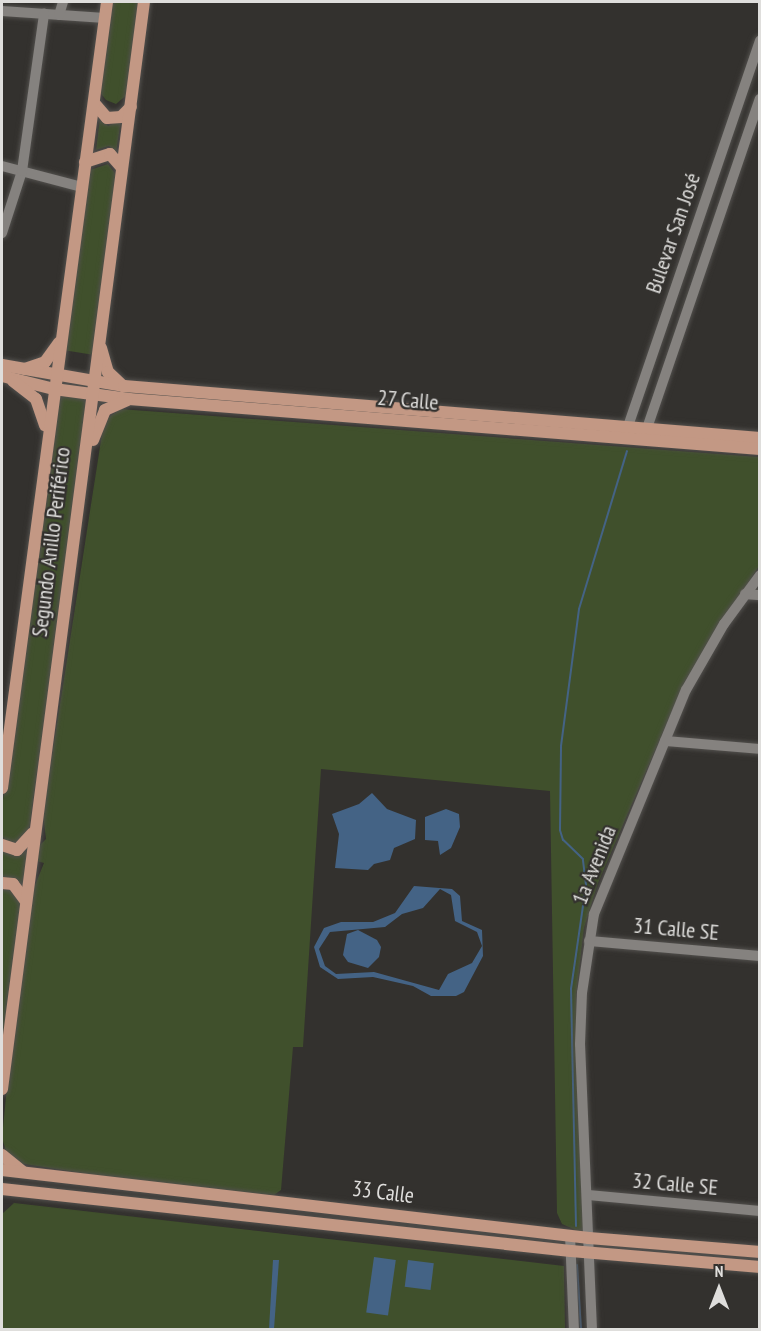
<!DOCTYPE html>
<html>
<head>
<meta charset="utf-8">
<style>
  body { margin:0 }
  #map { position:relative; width:761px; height:1331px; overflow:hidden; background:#33312e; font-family:"PT Sans Narrow",sans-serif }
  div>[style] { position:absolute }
  .green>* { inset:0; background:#40502c }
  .water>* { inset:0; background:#446385; transform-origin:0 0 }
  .stream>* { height:2px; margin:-1px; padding:0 1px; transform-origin:1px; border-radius:1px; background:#446385 }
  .roads { filter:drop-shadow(0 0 2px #52504d) drop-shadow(0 0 2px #52504d) }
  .minor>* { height:10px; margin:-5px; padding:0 5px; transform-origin:5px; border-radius:5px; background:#85827f }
  .major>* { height:12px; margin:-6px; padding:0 6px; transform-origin:6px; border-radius:6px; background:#c39884 }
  span { translate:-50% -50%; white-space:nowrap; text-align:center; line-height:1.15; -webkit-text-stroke:4.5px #33312e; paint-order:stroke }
  .street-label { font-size:22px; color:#dfdedc }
  .frame { position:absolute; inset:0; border:3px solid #dfdedc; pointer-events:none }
  .north { position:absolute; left:689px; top:1259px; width:60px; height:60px; -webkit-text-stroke:4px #33312e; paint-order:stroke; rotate:0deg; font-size:16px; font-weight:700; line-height:24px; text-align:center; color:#dfdedc }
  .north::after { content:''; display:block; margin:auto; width:21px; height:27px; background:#dfdedc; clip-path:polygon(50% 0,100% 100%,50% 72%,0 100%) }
</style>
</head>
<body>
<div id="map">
  <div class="green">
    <div style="clip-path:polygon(112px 2px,140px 2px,128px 94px,116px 104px,106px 100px,99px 91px)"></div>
    <div style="clip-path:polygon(100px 117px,108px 126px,121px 120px,116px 153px,109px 146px,96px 150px)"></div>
    <div style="clip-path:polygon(108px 164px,117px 176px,94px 355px,63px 350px,87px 171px)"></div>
    <div style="clip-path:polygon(55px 390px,90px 395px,29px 830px,18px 844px,8px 845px,2px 835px,2px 808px)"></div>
    <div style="clip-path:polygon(120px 409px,759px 457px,759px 566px,685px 681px,598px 883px,584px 928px,576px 997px,585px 1234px,562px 1224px,557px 1213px,550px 791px,321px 769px,303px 1047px,293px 1047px,282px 1178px,281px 1190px,274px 1195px,101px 1180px,88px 1174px,18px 1163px,6px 1151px,2px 1138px,11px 1045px,33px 890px,44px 863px,37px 861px,38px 847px,46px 839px,43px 814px,104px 421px)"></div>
    <div style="clip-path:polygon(29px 842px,22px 891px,2px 880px,2px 846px)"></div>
    <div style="clip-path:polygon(2px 884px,12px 885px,22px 901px,2px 1076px)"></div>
    <div style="clip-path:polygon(14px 1203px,564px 1266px,565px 1329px,2px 1330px,2px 1214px)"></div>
  </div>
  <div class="water">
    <div style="clip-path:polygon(372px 793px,387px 809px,416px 820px,415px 839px,394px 848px,390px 860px,374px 864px,368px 870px,335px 868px,339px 834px,332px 814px,359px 804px)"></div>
    <div style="clip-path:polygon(446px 809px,459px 814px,460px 827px,451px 848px,440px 855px,438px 841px,425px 840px,425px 817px)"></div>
    <div style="clip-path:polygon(evenodd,414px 886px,452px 889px,460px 896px,462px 921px,482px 930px,483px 956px,464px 992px,456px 996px,431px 996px,413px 986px,373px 977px,338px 979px,320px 967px,314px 947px,324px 928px,341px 922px,373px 922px,395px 913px,414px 886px,440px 889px,451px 895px,455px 921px,477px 932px,482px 946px,472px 963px,448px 974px,439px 990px,374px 972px,336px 974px,325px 966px,319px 949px,330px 932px,385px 927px,402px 914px,423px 908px,440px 889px)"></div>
    <div style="clip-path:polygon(358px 930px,377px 940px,381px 947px,379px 957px,368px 968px,348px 962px,343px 955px,347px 934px)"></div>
    <div style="left:374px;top:1257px;width:22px;height:56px;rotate:8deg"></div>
    <div style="clip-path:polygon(273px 1260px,279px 1260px,274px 1329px,269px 1329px)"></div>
    <div style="left:408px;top:1260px;width:26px;height:27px;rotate:7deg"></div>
  </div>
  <div class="stream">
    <div style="left:576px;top:1226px;width:237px;rotate:-91.2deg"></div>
    <div style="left:571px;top:989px;width:105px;rotate:-81.8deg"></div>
    <div style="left:586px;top:885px;width:26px;rotate:-97deg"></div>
    <div style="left:583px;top:859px;width:28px;rotate:-136deg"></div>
    <div style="left:563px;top:840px;width:10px;rotate:-107deg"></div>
    <div style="left:560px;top:830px;width:84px;rotate:-89.3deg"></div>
    <div style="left:561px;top:746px;width:138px;rotate:-82.5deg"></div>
    <div style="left:579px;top:609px;width:165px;rotate:-73.1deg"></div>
    <div style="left:577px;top:1265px;width:65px;rotate:86.5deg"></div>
  </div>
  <div class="roads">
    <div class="minor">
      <div style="left:2px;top:11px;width:103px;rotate:3.9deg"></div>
      <div style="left:59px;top:15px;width:14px;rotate:-73deg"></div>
      <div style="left:2px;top:166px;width:83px;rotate:14.7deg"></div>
      <div style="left:2px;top:233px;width:65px;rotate:-72.1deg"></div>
      <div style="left:22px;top:171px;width:159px;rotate:-82deg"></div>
      <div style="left:645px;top:434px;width:354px;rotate:-71.1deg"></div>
      <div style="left:625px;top:435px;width:417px;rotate:-71.1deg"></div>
      <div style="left:745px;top:594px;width:15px;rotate:4deg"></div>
      <div style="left:665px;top:741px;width:95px;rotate:4.8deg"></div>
      <div style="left:589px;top:941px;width:172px;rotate:5deg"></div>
      <div style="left:588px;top:1195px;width:173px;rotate:5.3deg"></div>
      <div style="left:570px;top:1235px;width:95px;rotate:87.6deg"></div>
      <div style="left:592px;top:1330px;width:286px;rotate:-92.4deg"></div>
      <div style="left:580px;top:1044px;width:51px;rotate:-87.8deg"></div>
      <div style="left:582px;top:993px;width:80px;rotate:-81.4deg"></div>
      <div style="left:594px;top:914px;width:242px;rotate:-67.7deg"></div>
      <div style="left:686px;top:690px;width:76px;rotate:-60.1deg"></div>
      <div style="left:724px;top:624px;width:61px;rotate:-53.7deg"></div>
    </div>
    <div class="major">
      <div style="left:94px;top:103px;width:20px;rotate:49deg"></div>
      <div style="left:107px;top:118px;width:14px;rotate:-4deg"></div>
      <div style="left:121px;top:117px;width:14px;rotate:-45deg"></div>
      <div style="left:85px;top:162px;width:26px;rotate:-18deg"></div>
      <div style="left:110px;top:154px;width:18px;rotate:49deg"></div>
      <div style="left:101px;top:348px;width:25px;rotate:74deg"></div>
      <div style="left:108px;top:372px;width:21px;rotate:43deg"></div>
      <div style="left:2px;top:365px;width:124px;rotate:9.8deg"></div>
      <div style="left:124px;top:386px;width:638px;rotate:4.67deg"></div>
      <div style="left:25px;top:369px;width:21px;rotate:-19deg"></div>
      <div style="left:45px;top:362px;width:24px;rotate:-54deg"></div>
      <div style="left:2px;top:376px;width:54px;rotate:14deg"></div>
      <div style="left:54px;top:389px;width:76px;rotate:7.6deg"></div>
      <div style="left:129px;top:399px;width:633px;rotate:4.53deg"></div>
      <div style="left:13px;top:381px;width:29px;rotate:38deg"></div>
      <div style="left:36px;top:399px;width:28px;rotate:71deg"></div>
      <div style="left:93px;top:440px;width:32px;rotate:-68deg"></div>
      <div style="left:105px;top:410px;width:24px;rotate:-24deg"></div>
      <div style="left:2px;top:788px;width:793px;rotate:-82.39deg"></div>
      <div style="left:2px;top:845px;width:16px;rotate:18deg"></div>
      <div style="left:17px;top:850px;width:23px;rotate:-47deg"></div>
      <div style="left:2px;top:883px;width:11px;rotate:5deg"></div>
      <div style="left:13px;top:884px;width:21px;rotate:53deg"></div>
      <div style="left:2px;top:1089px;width:1096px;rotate:-82.56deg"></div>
      <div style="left:2px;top:1155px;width:27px;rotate:39deg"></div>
      <div style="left:2px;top:1170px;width:591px;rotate:6.61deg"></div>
      <div style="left:589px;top:1238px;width:172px;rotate:4.7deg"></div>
      <div style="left:2px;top:1189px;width:572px;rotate:6.22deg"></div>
      <div style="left:571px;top:1251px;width:190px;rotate:4.8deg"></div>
    </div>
  </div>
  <div class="street-label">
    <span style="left:673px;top:233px;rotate:-71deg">Bulevar San José</span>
    <span style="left:408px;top:400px;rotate:5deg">27 Calle</span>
    <span style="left:51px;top:542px;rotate:-83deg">Segundo Anillo Periférico</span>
    <span style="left:594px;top:865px;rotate:-68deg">1a Avenida</span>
    <span style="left:676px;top:929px;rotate:5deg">31 Calle SE</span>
    <span style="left:675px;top:1184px;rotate:5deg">32 Calle SE</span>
    <span style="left:383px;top:1192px;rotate:7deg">33 Calle</span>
  </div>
  <div class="frame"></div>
  <div class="north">N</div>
</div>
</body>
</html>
